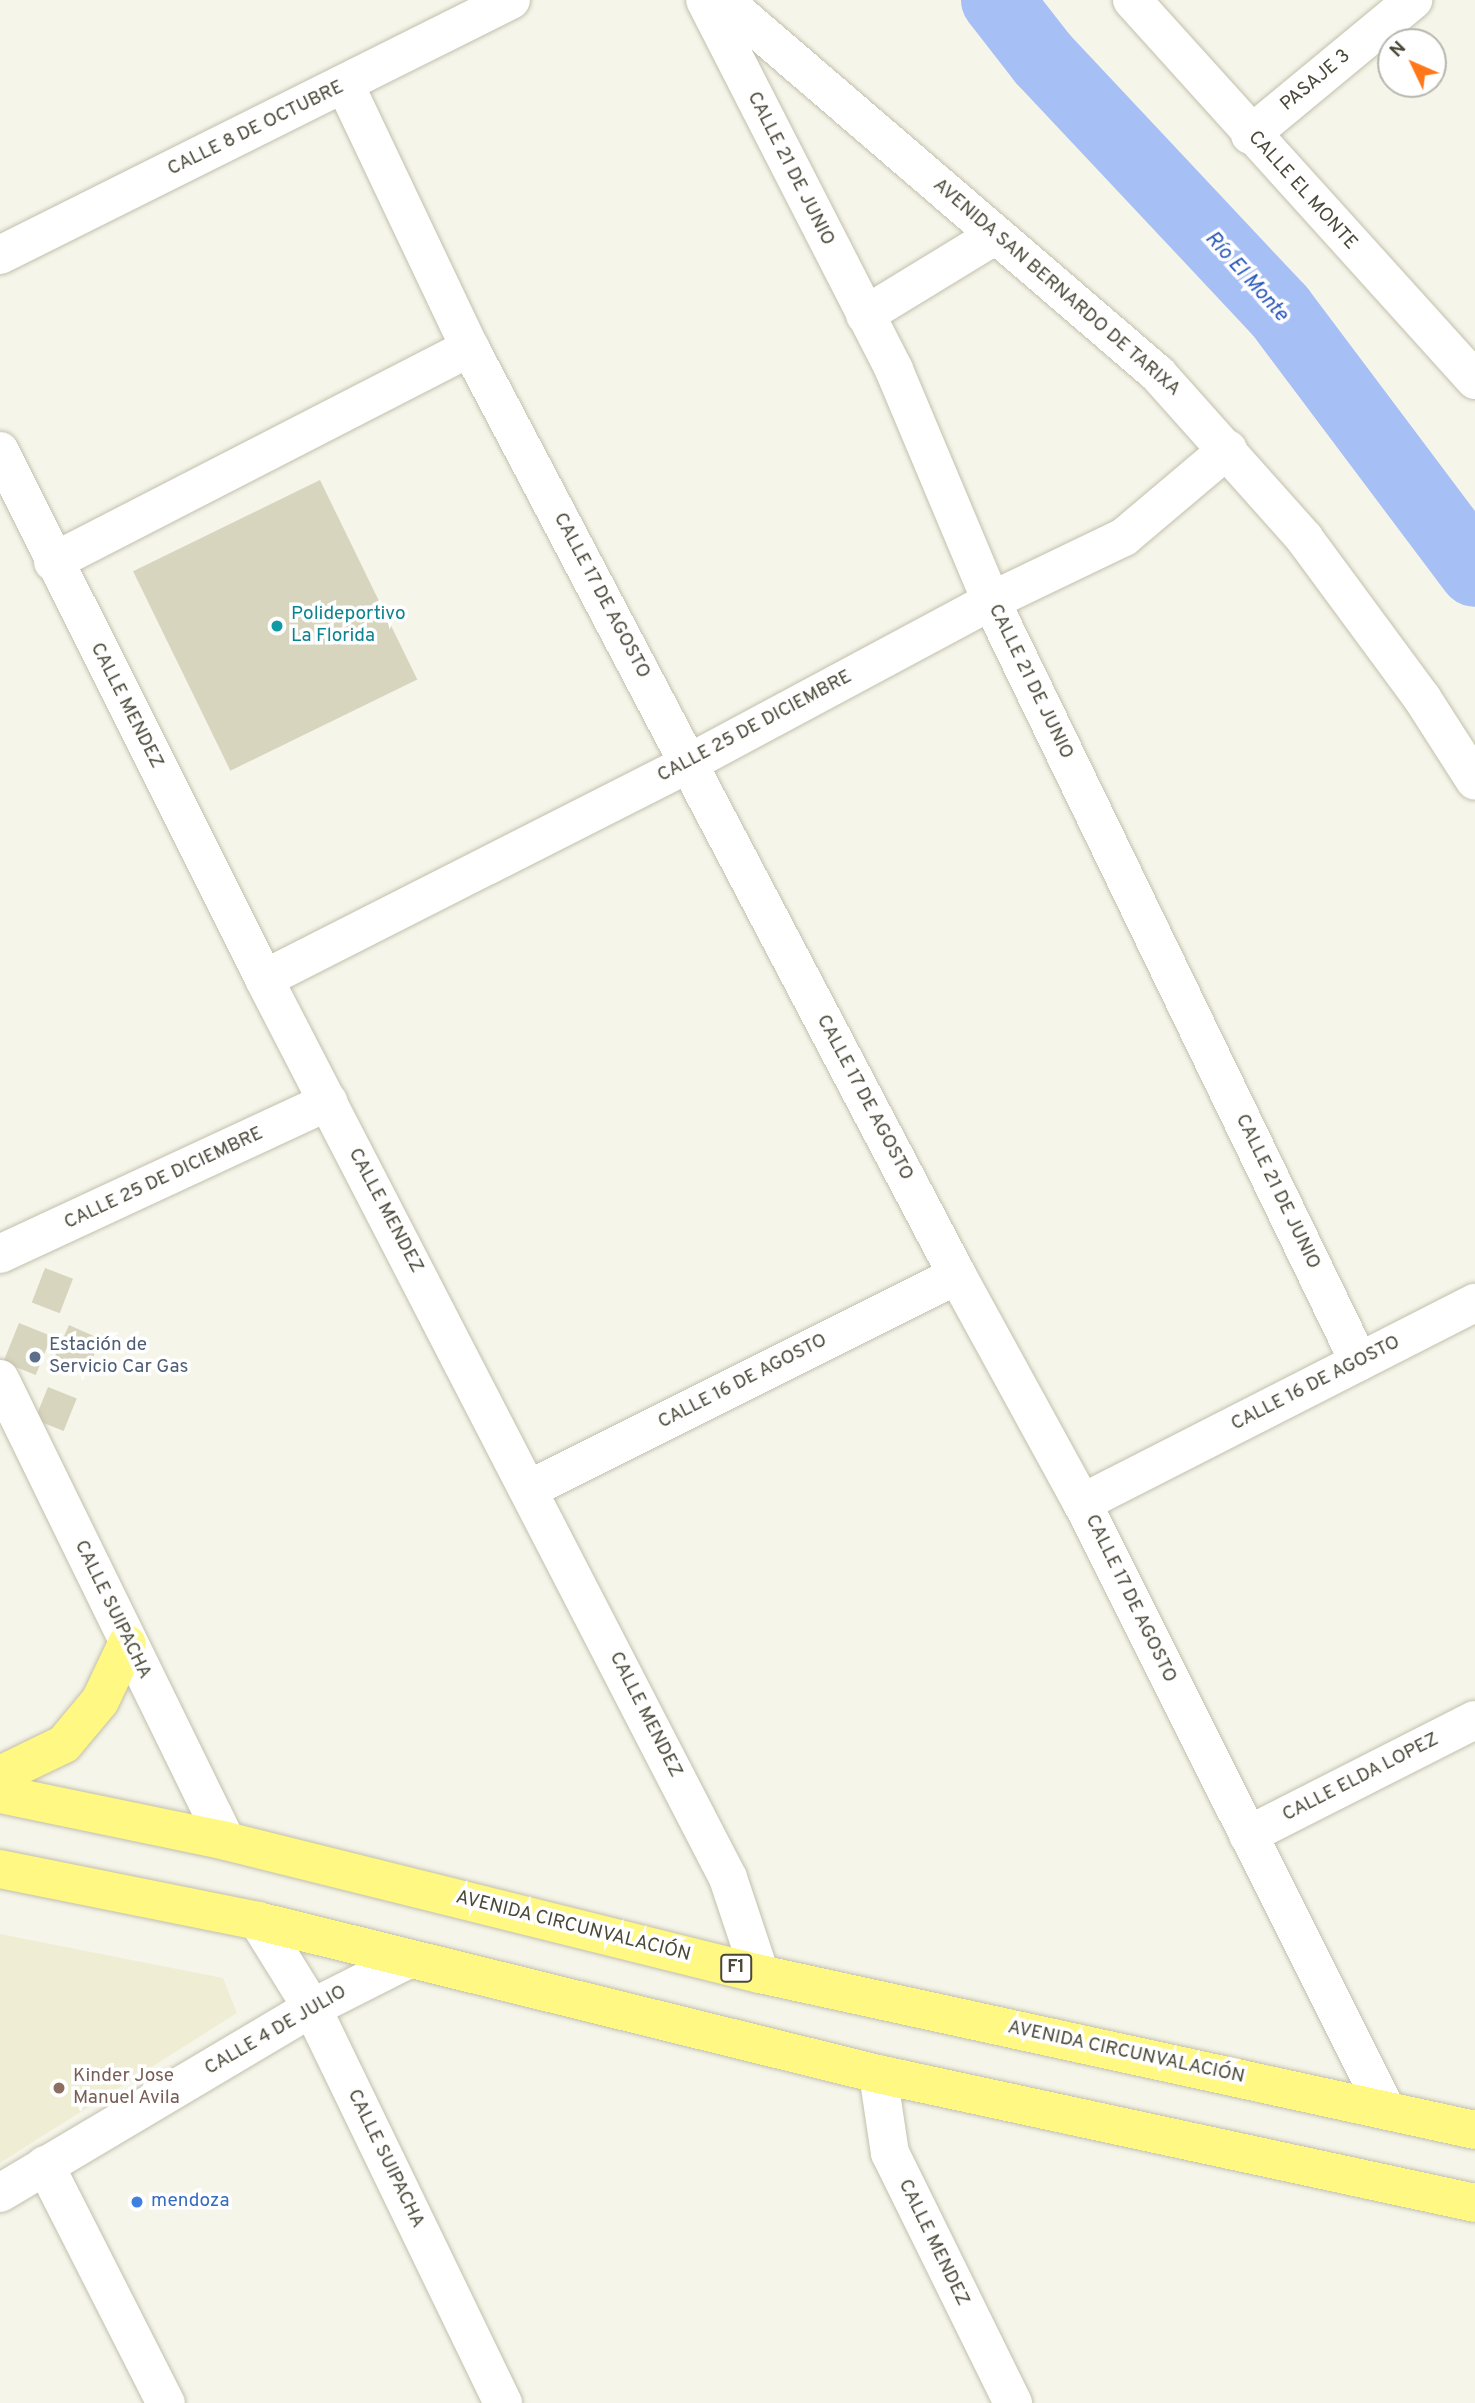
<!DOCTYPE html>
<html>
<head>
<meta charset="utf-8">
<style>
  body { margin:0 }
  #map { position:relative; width:1475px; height:2403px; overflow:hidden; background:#f6f5ea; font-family:Overpass,sans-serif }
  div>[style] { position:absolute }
  .education>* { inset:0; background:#efeed4 }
  .river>* { height:72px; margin:-36px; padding:0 36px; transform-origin:36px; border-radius:36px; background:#a6bff4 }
  .building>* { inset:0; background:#d8d5bf; transform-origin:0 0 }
  .roads { filter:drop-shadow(0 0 2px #c2c0ac) drop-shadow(0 0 2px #c2c0ac) }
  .minor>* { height:38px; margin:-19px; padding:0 19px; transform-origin:19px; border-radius:19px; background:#fff }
  .trunk>* { height:38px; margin:-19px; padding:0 19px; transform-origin:19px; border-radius:19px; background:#fff883 }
  .dots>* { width:19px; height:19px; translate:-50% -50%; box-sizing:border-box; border:4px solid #fff; border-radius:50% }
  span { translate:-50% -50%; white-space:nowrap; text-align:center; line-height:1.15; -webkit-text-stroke:7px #fff; paint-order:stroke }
  .shield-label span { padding:2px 5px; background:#fff; border:2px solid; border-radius:5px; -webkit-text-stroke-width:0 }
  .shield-label { font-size:18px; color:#4a4838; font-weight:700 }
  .street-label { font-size:19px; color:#4a4838 }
  .culture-label { font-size:19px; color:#0d838f }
  .left { translate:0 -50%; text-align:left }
  .service-label { font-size:19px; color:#4e5e75 }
  .education-label { font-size:19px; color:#785e54 }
  .shop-label { font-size:19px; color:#366cbe }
  .water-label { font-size:21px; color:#2b59bc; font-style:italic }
  .north { position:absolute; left:1377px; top:28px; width:70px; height:70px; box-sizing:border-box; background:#fff; border:2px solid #b7b6af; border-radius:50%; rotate:314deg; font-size:19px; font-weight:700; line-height:28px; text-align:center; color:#4a4838 }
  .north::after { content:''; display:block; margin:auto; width:24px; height:32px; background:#ff7718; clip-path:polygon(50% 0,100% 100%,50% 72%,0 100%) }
</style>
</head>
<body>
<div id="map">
  <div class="education">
    <div style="clip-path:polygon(0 1934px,223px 1978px,237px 2013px,0 2163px)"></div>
  </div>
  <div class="river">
    <div style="left:997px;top:0;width:75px;rotate:52.1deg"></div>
    <div style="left:1043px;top:59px;width:345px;rotate:46.8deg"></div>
    <div style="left:1279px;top:310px;width:326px;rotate:53.1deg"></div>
  </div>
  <div class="building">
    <div style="left:320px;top:480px;width:222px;height:208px;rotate:64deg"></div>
    <div style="left:45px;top:1268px;width:30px;height:37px;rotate:21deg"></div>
    <div style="left:19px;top:1323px;width:35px;height:42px;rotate:22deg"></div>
    <div style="left:69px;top:1325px;width:35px;height:34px;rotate:24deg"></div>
    <div style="left:48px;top:1387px;width:31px;height:35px;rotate:22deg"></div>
  </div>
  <div class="roads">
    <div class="minor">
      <div style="left:705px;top:0;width:415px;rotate:62.9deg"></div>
      <div style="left:894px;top:370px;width:251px;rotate:67.2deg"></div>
      <div style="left:991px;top:601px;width:845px;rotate:64.19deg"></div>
      <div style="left:723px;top:0;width:574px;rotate:40.69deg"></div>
      <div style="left:1158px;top:374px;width:220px;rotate:48.3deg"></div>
      <div style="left:1304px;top:538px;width:199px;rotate:53.6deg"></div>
      <div style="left:1422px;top:698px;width:98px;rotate:57.4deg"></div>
      <div style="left:1132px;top:0;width:512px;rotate:47.93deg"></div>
      <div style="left:345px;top:85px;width:291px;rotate:64.6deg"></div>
      <div style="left:470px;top:348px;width:1047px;rotate:62.28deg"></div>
      <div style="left:957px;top:1275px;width:260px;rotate:61.3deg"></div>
      <div style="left:1082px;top:1503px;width:678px;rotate:63.36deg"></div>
      <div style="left:1250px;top:135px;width:212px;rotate:-39.6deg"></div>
      <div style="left:0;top:255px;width:571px;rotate:-26.52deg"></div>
      <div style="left:865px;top:315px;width:153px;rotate:-31.4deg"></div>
      <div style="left:0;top:451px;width:590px;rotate:63.43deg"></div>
      <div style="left:264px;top:979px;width:1012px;rotate:62.7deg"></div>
      <div style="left:728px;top:1878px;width:101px;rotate:71.6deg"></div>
      <div style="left:53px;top:562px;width:469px;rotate:-27.2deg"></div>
      <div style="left:264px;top:979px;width:477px;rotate:-26.9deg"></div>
      <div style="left:689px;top:763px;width:343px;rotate:-28.2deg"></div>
      <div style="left:991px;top:601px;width:148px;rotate:-25.7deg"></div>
      <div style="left:1124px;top:537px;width:136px;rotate:-40.2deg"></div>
      <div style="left:0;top:1254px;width:362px;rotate:-24.9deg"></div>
      <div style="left:0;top:1379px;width:514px;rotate:63.93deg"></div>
      <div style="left:530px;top:1489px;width:478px;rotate:-26.6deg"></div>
      <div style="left:1082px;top:1503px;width:441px;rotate:-27deg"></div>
      <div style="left:1248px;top:1835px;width:254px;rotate:-26.9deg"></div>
      <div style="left:258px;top:1921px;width:102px;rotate:58.2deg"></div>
      <div style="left:312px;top:2008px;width:439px;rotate:64.2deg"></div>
      <div style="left:878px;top:2074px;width:80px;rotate:81.4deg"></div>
      <div style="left:890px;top:2153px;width:279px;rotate:63.8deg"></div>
      <div style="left:45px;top:2165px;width:267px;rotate:63.1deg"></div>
      <div style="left:0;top:2193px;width:363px;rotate:-30.7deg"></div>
      <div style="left:312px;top:2008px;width:109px;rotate:-26.8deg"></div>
    </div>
    <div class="trunk">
      <div style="left:0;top:1775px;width:71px;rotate:-25.8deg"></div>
      <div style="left:64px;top:1744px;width:56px;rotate:-50.1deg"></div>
      <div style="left:100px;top:1701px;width:63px;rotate:-64.7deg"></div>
      <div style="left:0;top:1794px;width:231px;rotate:11.7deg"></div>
      <div style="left:226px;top:1841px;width:550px;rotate:13.99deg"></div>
      <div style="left:760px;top:1974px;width:732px;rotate:12.31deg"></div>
      <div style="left:0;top:1869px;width:263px;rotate:11.4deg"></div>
      <div style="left:258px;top:1921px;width:639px;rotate:13.86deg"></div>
      <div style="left:878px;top:2074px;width:611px;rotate:12.19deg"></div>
    </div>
  </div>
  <div class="dots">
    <div style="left:277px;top:626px;background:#0f9aa8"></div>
    <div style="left:35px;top:1357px;background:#5c6f8a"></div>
    <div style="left:59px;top:2088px;background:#8d6e63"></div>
    <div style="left:137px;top:2202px;background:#3f7fe0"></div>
  </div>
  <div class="shield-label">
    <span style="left:736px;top:1968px">F1</span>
  </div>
  <div class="street-label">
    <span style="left:1316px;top:81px;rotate:-40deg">PASAJE 3</span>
    <span style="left:256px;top:129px;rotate:-26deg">CALLE 8 DE OCTUBRE</span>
    <span style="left:790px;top:169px;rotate:63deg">CALLE 21 DE JUNIO</span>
    <span style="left:1302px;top:191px;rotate:48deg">CALLE EL MONTE</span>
    <span style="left:1056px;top:288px;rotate:41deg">AVENIDA SAN BERNARDO DE TARIXA</span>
    <span style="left:601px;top:596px;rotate:62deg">CALLE 17 DE AGOSTO</span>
    <span style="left:1030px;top:682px;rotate:64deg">CALLE 21 DE JUNIO</span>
    <span style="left:126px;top:706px;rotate:63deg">CALLE MENDEZ</span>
    <span style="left:755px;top:727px;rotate:-28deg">CALLE 25 DE DICIEMBRE</span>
    <span style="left:864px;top:1098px;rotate:62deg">CALLE 17 DE AGOSTO</span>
    <span style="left:164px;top:1179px;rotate:-25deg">CALLE 25 DE DICIEMBRE</span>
    <span style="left:1277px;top:1192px;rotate:64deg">CALLE 21 DE JUNIO</span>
    <span style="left:385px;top:1211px;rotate:62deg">CALLE MENDEZ</span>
    <span style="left:743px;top:1382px;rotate:-27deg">CALLE 16 DE AGOSTO</span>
    <span style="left:1316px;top:1384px;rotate:-27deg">CALLE 16 DE AGOSTO</span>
    <span style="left:1130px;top:1599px;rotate:64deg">CALLE 17 DE AGOSTO</span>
    <span style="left:112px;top:1610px;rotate:64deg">CALLE SUIPACHA</span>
    <span style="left:645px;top:1715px;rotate:63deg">CALLE MENDEZ</span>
    <span style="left:1361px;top:1778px;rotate:-27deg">CALLE ELDA LOPEZ</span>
    <span style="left:573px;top:1927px;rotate:14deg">AVENIDA CIRCUNVALACIÓN</span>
    <span style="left:276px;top:2031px;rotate:-30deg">CALLE 4 DE JULIO</span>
    <span style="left:1126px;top:2053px;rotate:12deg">AVENIDA CIRCUNVALACIÓN</span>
    <span style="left:385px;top:2159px;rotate:64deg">CALLE SUIPACHA</span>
    <span style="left:933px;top:2243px;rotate:64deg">CALLE MENDEZ</span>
  </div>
  <div class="culture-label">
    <span class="left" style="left:291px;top:626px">Polideportivo<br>La Florida</span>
  </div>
  <div class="service-label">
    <span class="left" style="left:49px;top:1357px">Estación de<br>Servicio Car Gas</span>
  </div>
  <div class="education-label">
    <span class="left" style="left:73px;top:2088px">Kinder Jose<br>Manuel Avila</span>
  </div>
  <div class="shop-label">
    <span class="left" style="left:151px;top:2202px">mendoza</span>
  </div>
  <div class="water-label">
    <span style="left:1246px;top:277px;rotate:48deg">Río El Monte</span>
  </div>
  <div class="north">N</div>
</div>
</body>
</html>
